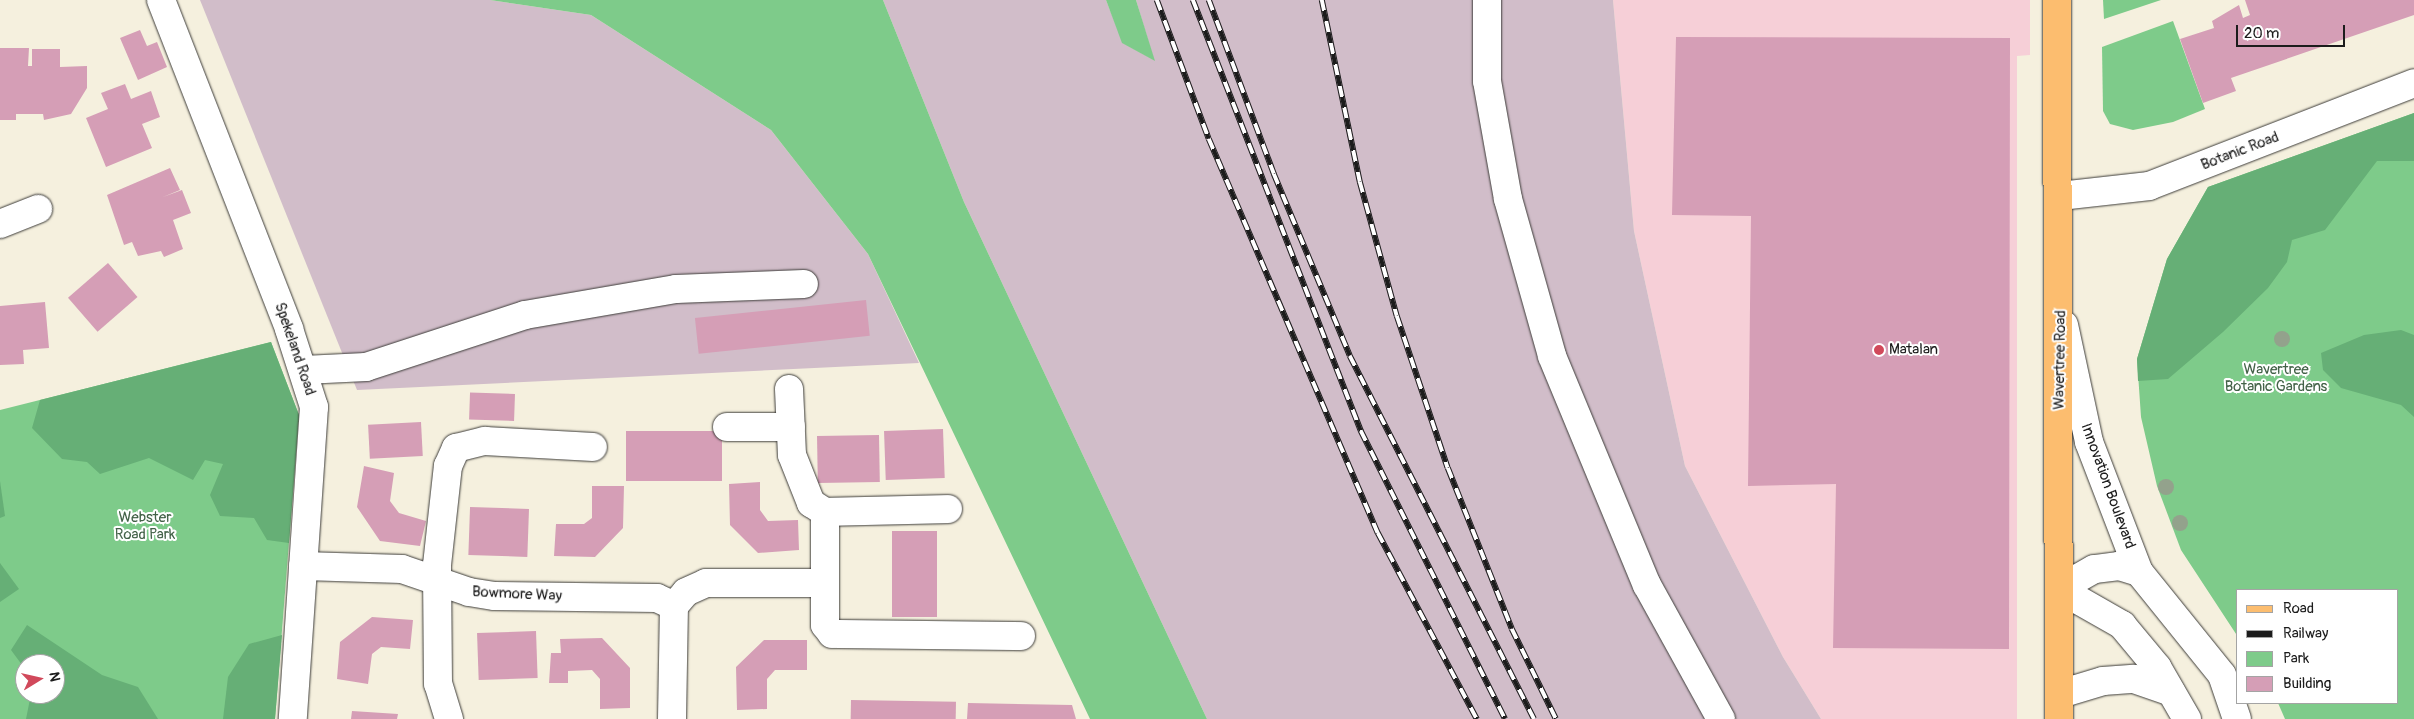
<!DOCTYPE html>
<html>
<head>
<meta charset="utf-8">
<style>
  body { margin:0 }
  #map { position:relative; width:2414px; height:719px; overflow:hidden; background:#f5f0de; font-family:Pangolin,sans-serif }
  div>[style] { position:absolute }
  .built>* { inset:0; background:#f6cfd7 }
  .industrial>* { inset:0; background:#d1bdc9 }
  .green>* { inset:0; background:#7ecb8a }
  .forest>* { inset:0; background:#66af76 }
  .building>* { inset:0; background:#d59eb6; transform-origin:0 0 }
  .roads { filter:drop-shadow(0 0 1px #3d3c39) drop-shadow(0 0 1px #3d3c39) }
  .minor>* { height:28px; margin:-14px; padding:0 14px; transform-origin:14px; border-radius:14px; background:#fff }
  .major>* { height:28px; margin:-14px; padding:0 14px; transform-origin:14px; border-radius:14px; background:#fcbd6f }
  .rail>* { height:5.5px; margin-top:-2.75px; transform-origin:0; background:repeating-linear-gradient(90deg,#fff 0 11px,#1c1c1c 0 22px); box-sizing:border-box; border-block:1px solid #1c1c1c }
  .trees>* { width:16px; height:16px; margin:-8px; border-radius:50%; background:#93a28c }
  .dots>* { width:14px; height:14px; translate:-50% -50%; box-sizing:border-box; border:2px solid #fff; border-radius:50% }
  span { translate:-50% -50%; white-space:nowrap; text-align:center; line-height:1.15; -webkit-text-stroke:4px #fff; paint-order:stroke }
  .street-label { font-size:15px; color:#1c1c1c }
  .poi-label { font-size:15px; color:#1c1c1c }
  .left { translate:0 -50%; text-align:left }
  .park-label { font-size:15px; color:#436248 }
  .legend { position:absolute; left:2236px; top:589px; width:162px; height:115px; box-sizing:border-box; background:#fff; border:1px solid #a4a4a4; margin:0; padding:6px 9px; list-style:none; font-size:15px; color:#1c1c1c }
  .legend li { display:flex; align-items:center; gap:10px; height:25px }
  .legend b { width:25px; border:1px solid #a4a4a4 }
  .north { position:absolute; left:15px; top:654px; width:50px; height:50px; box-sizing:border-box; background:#fff; border:1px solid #a4a4a4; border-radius:50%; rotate:81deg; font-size:14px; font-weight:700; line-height:20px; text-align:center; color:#1c1c1c }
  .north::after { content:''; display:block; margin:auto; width:18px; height:22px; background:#d1495b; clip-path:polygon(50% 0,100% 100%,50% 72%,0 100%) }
  .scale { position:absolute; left:2236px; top:25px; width:109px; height:22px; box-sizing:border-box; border:2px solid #1c1c1c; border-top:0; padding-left:6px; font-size:15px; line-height:18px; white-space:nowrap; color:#1c1c1c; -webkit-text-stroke:4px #fff; paint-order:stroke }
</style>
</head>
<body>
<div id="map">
  <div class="built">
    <div style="clip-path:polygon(1613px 0,2030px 0,2030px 55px,2017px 56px,2017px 719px,1821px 719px,1783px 657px,1685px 466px,1634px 231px)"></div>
  </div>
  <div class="industrial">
    <div style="clip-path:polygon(200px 0,490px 0,591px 15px,771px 130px,868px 254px,919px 363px,357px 390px)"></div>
    <div style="clip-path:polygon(883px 0,1106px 0,1123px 43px,1154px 60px,1136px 0,1613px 0,1634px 231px,1685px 466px,1783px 657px,1821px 719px,1207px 719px,964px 202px)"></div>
  </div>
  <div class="green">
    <div style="clip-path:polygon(490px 0,883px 0,964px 202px,1207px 719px,1090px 719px,868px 254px,771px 130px,591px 15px)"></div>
    <div style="clip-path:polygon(1106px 0,1136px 0,1155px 61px,1122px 43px)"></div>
    <div style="clip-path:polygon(2103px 0,2161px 0,2104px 19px)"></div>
    <div style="clip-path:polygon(2173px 21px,2205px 109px,2173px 122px,2133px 130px,2110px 124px,2103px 111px,2102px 47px)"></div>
    <div style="clip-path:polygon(2414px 113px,2414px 719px,2285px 719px,2278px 703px,2398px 703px,2398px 590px,2238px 590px,2238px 637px,2181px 550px,2157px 486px,2141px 417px,2137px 359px,2167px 259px,2208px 187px)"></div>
    <div style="clip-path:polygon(evenodd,271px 342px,299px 415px,275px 719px,0 719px,0 410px,271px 342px,25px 664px,55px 664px,55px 694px,25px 694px,25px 664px)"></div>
  </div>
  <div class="forest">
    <div style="clip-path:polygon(2414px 113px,2414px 161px,2377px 161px,2325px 230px,2292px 240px,2287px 262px,2268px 288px,2223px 332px,2168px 379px,2138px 381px,2137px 359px,2167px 259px,2208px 187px)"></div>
    <div style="clip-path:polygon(2401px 330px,2414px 335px,2414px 417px,2401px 405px,2341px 388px,2323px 370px,2321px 353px,2364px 335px)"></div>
    <div style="clip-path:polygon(271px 342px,299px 415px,289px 543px,267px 540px,254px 518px,220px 516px,210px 495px,223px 464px,205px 460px,193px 480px,149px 458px,100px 474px,87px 462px,62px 459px,32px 428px,40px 400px)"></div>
    <div style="clip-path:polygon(0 481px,5px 516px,0 518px)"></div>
    <div style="clip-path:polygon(0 563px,19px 589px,0 602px)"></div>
    <div style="clip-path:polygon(27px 625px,102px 675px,138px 687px,158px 719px,26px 719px,31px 694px,55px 694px,55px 664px,25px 664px,25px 669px,11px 650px)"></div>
    <div style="clip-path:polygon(282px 635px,275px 719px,223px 719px,228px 677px,249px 644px)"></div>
  </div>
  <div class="building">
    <div style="clip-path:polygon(2245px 0,2414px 0,2414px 15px,2231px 78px,2236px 91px,2203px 103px,2180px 39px,2214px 28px,2212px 21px,2239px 5px,2243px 18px,2250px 15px)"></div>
    <div style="clip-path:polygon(140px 30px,147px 46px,157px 42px,167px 67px,138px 80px,120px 38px)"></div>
    <div style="clip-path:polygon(1676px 37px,2010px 38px,2009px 649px,1833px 648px,1836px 484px,1748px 486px,1751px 216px,1672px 215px)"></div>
    <div style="clip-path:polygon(0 48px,29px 48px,28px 66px,32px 66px,32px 49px,60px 49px,60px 67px,87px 66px,87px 88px,71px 114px,44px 120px,43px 114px,16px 114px,16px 120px,0 120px)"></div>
    <div style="clip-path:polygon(125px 84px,131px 99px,151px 91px,160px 117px,142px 124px,152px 148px,106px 167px,86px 118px,108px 109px,101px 93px)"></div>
    <div style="clip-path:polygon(170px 168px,180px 190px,163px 197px,182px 190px,191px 213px,173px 220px,183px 249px,164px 257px,161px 251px,138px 256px,132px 242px,124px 245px,107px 195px)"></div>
    <div style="left:108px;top:263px;width:45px;height:53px;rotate:49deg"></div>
    <div style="left:866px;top:300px;width:36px;height:172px;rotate:84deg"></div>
    <div style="clip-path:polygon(45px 302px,49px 348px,23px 350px,24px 364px,0 365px,0 306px)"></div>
    <div style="left:515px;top:394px;width:27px;height:45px;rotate:92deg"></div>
    <div style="left:421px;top:422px;width:34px;height:53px;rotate:87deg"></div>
    <div style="left:943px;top:429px;width:49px;height:59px;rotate:88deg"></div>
    <div style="left:626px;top:431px;width:96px;height:50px"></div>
    <div style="left:879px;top:435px;width:47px;height:62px;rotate:89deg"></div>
    <div style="clip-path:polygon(364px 466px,394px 473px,390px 501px,399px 513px,426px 521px,420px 546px,380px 541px,357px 507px)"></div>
    <div style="clip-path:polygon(760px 482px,760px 510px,768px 521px,798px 520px,799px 550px,758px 553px,730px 525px,729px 484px)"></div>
    <div style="clip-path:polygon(592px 486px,624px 486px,623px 528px,595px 557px,554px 556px,556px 524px,584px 524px,592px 518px)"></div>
    <div style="left:529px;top:509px;width:48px;height:59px;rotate:92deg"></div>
    <div style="left:892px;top:531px;width:45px;height:86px"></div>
    <div style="clip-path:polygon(372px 617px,413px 620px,410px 649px,381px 647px,372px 654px,368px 684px,337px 679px,340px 642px)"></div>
    <div style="left:536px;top:631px;width:47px;height:59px;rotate:88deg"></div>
    <div style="clip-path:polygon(602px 638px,630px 668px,630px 708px,600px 709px,600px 679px,592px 670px,568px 671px,568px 683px,549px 683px,551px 653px,561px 653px,560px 639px)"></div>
    <div style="clip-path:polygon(764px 640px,807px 640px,807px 670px,775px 670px,767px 679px,767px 709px,737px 710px,736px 667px)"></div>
    <div style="left:851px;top:700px;width:105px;height:19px;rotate:1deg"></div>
    <div style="clip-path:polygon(968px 703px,1072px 705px,1076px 719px,967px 719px)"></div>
    <div style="clip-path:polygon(352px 711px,398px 714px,397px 719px,351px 719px)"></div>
  </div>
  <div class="roads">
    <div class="minor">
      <div style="left:161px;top:0;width:353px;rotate:68.7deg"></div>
      <div style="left:289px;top:329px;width:82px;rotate:72.2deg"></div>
      <div style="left:314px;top:407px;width:313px;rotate:93.9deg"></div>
      <div style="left:1487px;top:0;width:81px;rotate:90deg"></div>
      <div style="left:1487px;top:81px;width:120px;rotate:79.9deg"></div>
      <div style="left:1508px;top:199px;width:163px;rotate:74.3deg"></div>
      <div style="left:1552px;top:356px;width:248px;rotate:67.5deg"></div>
      <div style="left:1647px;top:585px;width:153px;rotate:61.1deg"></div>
      <div style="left:2060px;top:196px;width:90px;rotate:-6.4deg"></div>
      <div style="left:2149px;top:186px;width:284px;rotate:-21.2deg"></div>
      <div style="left:0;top:224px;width:41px;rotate:-21.5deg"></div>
      <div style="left:2064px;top:325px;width:120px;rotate:77.9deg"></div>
      <div style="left:2089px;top:442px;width:139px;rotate:69deg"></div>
      <div style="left:2139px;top:572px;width:132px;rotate:51.1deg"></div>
      <div style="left:2222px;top:675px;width:46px;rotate:71.2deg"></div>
      <div style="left:304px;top:370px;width:62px;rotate:-2.8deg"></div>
      <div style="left:366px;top:367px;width:167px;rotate:-18.1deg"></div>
      <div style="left:525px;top:315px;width:153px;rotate:-9.8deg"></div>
      <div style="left:676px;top:289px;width:128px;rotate:-2.2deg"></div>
      <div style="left:789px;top:389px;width:66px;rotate:87.4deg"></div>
      <div style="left:792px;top:455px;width:52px;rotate:68.4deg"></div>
      <div style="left:811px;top:503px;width:17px;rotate:33deg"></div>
      <div style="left:825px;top:512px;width:123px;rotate:-1.4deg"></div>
      <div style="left:727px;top:427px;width:64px"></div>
      <div style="left:825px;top:512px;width:113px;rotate:90deg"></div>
      <div style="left:825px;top:625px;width:11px;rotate:52deg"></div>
      <div style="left:832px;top:634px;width:189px;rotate:0.6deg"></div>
      <div style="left:303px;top:566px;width:99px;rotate:1.7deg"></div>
      <div style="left:402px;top:569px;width:71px;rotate:18.9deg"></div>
      <div style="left:469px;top:592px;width:26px;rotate:9deg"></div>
      <div style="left:495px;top:596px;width:162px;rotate:0.7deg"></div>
      <div style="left:657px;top:598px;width:19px;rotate:25deg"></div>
      <div style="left:2139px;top:572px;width:21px;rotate:-163deg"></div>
      <div style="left:2119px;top:566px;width:25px;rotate:173deg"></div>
      <div style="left:2094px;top:569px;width:40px;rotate:150.3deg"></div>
      <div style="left:2059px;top:589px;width:73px;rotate:29.7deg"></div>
      <div style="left:2122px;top:625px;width:55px;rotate:50.2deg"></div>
      <div style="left:2157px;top:667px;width:60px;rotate:60deg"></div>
      <div style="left:2060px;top:694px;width:45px;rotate:-16.8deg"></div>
      <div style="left:2103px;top:681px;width:31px;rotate:-4deg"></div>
      <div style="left:2134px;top:679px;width:39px;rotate:19deg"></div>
      <div style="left:449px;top:719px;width:37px;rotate:-107deg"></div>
      <div style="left:438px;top:684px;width:119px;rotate:-90.5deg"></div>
      <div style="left:437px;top:565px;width:100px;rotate:-83.7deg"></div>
      <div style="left:448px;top:466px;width:20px;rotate:-66deg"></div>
      <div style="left:456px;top:448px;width:30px;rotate:-14deg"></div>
      <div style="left:485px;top:441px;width:108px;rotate:3.2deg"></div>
      <div style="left:672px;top:719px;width:113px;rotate:-89deg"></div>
      <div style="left:674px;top:606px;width:18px;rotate:-49deg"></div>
      <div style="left:686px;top:592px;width:22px;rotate:-24deg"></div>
      <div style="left:706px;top:583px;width:119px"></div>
    </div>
    <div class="major">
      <div style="left:2057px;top:0;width:719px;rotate:89.84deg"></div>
    </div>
  </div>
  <div class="rail">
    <div style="left:1157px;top:0;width:148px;rotate:69.5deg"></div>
    <div style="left:1209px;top:139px;width:429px;rotate:66.8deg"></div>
    <div style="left:1378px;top:533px;width:211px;rotate:62deg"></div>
    <div style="left:1193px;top:0;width:463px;rotate:68.7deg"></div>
    <div style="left:1361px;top:431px;width:322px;rotate:63.4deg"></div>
    <div style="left:1209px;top:0;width:186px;rotate:69.5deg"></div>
    <div style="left:1274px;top:174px;width:197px;rotate:67.3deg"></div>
    <div style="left:1350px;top:356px;width:407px;rotate:63.1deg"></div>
    <div style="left:1322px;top:0;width:186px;rotate:78.2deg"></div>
    <div style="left:1360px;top:182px;width:139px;rotate:74.6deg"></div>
    <div style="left:1397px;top:316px;width:160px;rotate:71.5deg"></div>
    <div style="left:1448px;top:468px;width:173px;rotate:68.3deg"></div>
    <div style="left:1512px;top:629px;width:100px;rotate:63.9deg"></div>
  </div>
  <div class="trees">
    <div style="left:2282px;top:339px"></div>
    <div style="left:2166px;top:487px"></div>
    <div style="left:2180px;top:523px"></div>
  </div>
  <div class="dots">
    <div style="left:1879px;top:350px;background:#d1495b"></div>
  </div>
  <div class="street-label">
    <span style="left:2240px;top:151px;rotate:-21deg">Botanic Road</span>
    <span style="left:295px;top:349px;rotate:71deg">Spekeland Road</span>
    <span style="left:2060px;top:360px;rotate:-89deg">Wavertree Road</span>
    <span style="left:2108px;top:486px;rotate:70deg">Innovation Boulevard</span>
    <span style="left:517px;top:594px;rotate:3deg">Bowmore Way</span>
  </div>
  <div class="poi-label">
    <span class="left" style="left:1889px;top:350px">Matalan</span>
  </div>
  <div class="park-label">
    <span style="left:2276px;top:378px">Wavertree<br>Botanic Gardens</span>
    <span style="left:145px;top:526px">Webster<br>Road Park</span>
  </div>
  <ul class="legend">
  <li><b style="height:6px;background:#fcbd6f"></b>Road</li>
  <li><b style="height:6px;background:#1c1c1c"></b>Railway</li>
  <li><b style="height:14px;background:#7ecb8a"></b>Park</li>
  <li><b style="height:14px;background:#d59eb6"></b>Building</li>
  </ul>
  <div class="north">N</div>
  <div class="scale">20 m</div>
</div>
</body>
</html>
